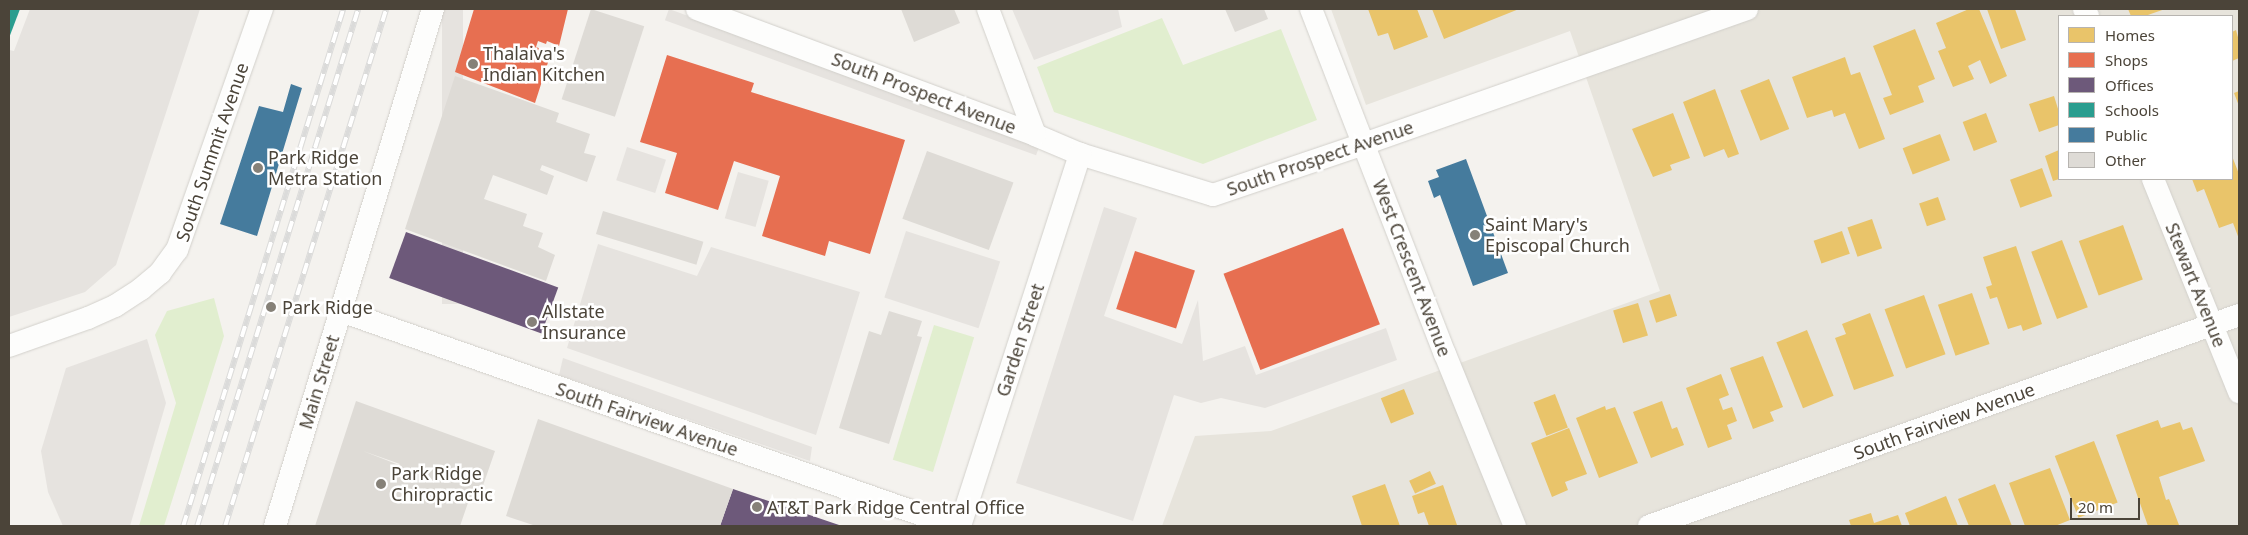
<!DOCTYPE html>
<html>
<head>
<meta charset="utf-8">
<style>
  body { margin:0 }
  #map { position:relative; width:2248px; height:535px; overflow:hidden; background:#f4f2ee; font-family:"Noto Sans",sans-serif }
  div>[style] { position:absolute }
  .residential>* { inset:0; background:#e7e4dc }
  .green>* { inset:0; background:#e1eecf; transform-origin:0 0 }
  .parking>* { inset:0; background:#e6e3df; transform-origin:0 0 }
  .homes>* { inset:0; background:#e9c46a; transform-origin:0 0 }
  .shops>* { inset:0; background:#e76f51; transform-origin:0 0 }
  .offices>* { inset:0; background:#6d597a; transform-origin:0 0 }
  .schools>* { inset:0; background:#2a9d8f }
  .public>* { inset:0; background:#457b9d }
  .building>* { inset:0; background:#dedbd6; transform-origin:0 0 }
  .roads { filter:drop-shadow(0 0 1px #d2d0cb) drop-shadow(0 0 1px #d2d0cb) }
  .minor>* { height:22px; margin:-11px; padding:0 11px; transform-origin:11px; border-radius:11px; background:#fdfdfc }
  .rail>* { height:5.5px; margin-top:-2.75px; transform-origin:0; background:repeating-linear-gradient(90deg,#fff 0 11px,#dbdbda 0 22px); box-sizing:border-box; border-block:1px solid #dbdbda }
  .dots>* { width:14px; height:14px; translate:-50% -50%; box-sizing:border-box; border:2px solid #fff; border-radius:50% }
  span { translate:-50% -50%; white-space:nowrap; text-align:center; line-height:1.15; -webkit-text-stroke:5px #fff; paint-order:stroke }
  .poi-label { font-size:18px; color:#4b4439 }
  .left { translate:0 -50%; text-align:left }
  .street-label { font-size:18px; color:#4b4439 }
  .frame { position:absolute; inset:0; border:10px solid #4b4439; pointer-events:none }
  .legend { position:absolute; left:2058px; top:15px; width:175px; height:165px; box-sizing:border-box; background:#fff; border:1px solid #b7b4b0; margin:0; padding:6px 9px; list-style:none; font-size:15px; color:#4b4439 }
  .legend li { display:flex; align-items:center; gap:10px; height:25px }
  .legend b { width:25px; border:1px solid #b7b4b0 }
  .scale { position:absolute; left:2070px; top:498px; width:70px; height:22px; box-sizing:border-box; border:2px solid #4b4439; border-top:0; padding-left:6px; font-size:15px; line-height:18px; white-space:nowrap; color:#4b4439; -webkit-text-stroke:4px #fff; paint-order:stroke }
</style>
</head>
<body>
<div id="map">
  <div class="residential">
    <div style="clip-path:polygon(evenodd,1331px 9px,2239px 9px,2239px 526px,1162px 526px,1195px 436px,1271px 431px,1660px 291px,1570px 31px,1366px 105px,1331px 9px,2059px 16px,2232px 16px,2232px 179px,2059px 179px,2059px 16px)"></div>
  </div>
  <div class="green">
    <div style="clip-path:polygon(1162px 18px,1183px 65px,1281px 29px,1317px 120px,1203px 164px,1054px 112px,1037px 67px)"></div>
    <div style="clip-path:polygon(214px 298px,224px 336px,164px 526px,139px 526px,176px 403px,155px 335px,167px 311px)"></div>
    <div style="left:934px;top:325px;width:42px;height:141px;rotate:17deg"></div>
  </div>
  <div class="parking">
    <div style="clip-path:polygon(30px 9px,200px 9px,116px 265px,85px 292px,9px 317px,9px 50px,14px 51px)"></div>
    <div style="left:442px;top:9px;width:21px;height:295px"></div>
    <div style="left:669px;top:9px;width:395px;height:12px;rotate:20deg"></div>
    <div style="clip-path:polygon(1012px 9px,1118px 9px,1122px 27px,1034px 60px)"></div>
    <div style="left:627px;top:147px;width:41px;height:35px;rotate:18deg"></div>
    <div style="left:738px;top:172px;width:32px;height:48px;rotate:16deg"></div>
    <div style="clip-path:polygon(1104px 207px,1137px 218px,1104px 316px,1182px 344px,1198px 300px,1203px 361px,1245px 346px,1256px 375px,1386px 328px,1397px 360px,1265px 408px,1221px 398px,1201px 403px,1174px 395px,1133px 521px,1016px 483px)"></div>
    <div style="left:906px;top:231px;width:99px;height:70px;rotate:18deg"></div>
    <div style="clip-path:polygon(598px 244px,697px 276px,711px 247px,860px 292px,816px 435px,567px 348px)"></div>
    <div style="clip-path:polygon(147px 339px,166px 403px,130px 526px,63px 526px,48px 492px,41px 451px,66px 368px)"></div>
    <div style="clip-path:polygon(563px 358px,812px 447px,810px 461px,559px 375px)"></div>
  </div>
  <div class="homes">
    <div style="clip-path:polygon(1368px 9px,1417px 9px,1428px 37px,1394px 50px,1388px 33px,1378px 36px)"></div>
    <div style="clip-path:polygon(1432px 9px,1519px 9px,1444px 39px)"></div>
    <div style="clip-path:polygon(1969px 9px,1979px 9px,2007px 76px,1990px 84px,1980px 60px,1968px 66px,1974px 79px,1953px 87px,1938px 51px,1946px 48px,1936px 23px)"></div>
    <div style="clip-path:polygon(1987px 9px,2015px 9px,2026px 40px,2001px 49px)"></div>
    <div style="clip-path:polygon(2128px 9px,2165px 9px,2145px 16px,2131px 16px)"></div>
    <div style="clip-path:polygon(1915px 29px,1935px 79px,1918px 86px,1924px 102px,1890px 115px,1883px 98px,1892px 95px,1873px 46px)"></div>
    <div style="clip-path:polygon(2236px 30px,2239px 41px,2239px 58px,2232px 61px,2232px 32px)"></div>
    <div style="clip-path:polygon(1845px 57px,1851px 75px,1860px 72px,1885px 139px,1859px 149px,1845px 113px,1834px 117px,1832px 110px,1807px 118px,1792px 77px)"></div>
    <div style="left:1769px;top:79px;width:54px;height:31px;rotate:68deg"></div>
    <div style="clip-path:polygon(1715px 89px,1739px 154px,1728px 158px,1724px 149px,1704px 157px,1683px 102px)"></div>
    <div style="clip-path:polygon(2239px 91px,2239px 106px,2234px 93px)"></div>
    <div style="clip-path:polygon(2054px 96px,2059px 112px,2059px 125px,2039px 132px,2029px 104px)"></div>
    <div style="clip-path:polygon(1673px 113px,1690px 158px,1670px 165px,1672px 170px,1653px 177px,1632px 129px)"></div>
    <div style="left:1986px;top:113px;width:31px;height:25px;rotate:69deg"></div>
    <div style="left:1940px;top:134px;width:28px;height:40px;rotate:69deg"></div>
    <div style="clip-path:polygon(2059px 150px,2059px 179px,2053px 181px,2045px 156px)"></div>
    <div style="clip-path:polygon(2232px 156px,2239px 174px,2239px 239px,2233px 223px,2219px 228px,2204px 189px,2197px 192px,2192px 179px,2232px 179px)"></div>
    <div style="left:2042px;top:168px;width:30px;height:34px;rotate:70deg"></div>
    <div style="left:1938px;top:197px;width:24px;height:20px;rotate:71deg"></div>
    <div style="left:1872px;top:219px;width:31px;height:26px;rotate:71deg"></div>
    <div style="left:2123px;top:225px;width:58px;height:47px;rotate:70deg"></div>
    <div style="left:1842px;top:231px;width:24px;height:30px;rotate:71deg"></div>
    <div style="left:2062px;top:240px;width:72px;height:33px;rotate:69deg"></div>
    <div style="clip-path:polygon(2016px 246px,2042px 324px,2023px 331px,2021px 325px,2008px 329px,1997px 297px,1990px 299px,1986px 287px,1992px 285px,1983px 257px)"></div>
    <div style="left:1972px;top:293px;width:54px;height:36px;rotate:71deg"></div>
    <div style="left:1670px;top:294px;width:23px;height:22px;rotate:72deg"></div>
    <div style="left:1924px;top:295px;width:63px;height:42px;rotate:70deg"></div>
    <div style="left:1638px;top:303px;width:34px;height:26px;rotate:73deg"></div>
    <div style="clip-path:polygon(1870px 313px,1894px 376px,1854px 390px,1835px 338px,1846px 334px,1842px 324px)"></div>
    <div style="left:1807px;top:330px;width:71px;height:33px;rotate:68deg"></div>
    <div style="clip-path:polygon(1763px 356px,1783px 407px,1770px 412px,1774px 421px,1753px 429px,1730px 368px)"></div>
    <div style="clip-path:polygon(1721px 374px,1729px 395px,1719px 399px,1723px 410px,1732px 407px,1737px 421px,1727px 425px,1732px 439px,1708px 448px,1686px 388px)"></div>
    <div style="left:1404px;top:389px;width:27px;height:25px;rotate:68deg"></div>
    <div style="left:1555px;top:394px;width:36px;height:23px;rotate:69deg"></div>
    <div style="clip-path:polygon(1662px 401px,1672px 429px,1677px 427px,1684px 445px,1651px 458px,1633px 412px)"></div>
    <div style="clip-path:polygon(1605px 406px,1606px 410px,1615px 407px,1638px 463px,1599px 478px,1576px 418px)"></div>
    <div style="clip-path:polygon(2158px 420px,2161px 428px,2180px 422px,2183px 430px,2192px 427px,2205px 461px,2159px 477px,2166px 500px,2169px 499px,2179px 525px,2176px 526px,2148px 526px,2116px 435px)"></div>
    <div style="clip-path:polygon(1569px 428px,1587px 474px,1565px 482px,1568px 490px,1552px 497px,1531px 443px)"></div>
    <div style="left:2094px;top:441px;width:66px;height:42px;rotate:69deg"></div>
    <div style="clip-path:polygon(2050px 468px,2070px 520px,2055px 526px,2025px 526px,2009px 483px)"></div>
    <div style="left:1430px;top:471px;width:14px;height:23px;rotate:65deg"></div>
    <div style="clip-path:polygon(1385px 484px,1400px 526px,1362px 526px,1352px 496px)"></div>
    <div style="clip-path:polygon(1995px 484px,2012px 526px,1969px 526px,1958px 499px)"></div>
    <div style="clip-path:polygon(1443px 485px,1457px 525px,1429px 526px,1424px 512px,1418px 514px,1412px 496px)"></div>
    <div style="clip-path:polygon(1946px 496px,1958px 526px,1910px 526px,1905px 513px)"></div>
    <div style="clip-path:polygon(1871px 513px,1874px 523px,1898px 515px,1902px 526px,1851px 526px,1849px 520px)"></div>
  </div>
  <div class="shops">
    <div style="clip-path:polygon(474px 9px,568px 9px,559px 46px,547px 41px,546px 44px,538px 41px,536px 47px,551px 53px,535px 103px,455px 72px)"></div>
    <div style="clip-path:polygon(667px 55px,754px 83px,751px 92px,905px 140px,870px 254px,829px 241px,825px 256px,762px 236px,780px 176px,734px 161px,718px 210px,665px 193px,677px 153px,640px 142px)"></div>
    <div style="left:1343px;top:228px;width:103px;height:128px;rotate:69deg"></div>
    <div style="left:1135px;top:251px;width:63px;height:61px;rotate:18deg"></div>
  </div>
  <div class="offices">
    <div style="left:406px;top:232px;width:162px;height:49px;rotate:20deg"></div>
    <div style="clip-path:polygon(733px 489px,842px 526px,720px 526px)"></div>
  </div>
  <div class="schools">
    <div style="clip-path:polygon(9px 9px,20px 9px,9px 38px)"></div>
  </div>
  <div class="public">
    <div style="clip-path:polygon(291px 84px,302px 88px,257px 236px,220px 224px,259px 106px,283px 112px)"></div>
    <div style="clip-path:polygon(1466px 159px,1508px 273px,1473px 286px,1440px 195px,1434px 198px,1428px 181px,1439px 177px,1436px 170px)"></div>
  </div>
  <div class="building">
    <div style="left:591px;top:9px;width:56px;height:95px;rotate:18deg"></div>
    <div style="clip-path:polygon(901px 9px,954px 9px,960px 23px,914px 42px)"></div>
    <div style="clip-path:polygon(1225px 9px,1264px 9px,1268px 19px,1235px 32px)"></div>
    <div style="clip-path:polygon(455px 76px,559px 113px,556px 122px,590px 134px,584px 153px,596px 156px,587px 182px,542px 165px,540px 170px,554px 176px,547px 195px,493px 175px,484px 199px,527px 214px,523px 226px,543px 233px,538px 247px,555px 255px,546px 281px,405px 229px)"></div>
    <div style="left:927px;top:151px;width:92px;height:72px;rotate:20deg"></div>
    <div style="left:603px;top:211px;width:105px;height:24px;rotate:17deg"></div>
    <div style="clip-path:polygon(889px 311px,922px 321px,917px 336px,922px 337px,889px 444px,839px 428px,869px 331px,881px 335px)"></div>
    <div style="clip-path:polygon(evenodd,356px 401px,495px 451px,478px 500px,470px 497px,460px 526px,315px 526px,356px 401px,363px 451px,400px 464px,399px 465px,363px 451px)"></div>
    <div style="clip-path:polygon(538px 419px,733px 489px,720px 526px,536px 526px,506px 516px)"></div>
  </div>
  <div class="roads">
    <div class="minor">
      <div style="left:697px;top:9px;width:361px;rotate:20.4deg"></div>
      <div style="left:1035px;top:135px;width:49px;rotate:22.9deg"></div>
      <div style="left:1080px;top:154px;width:139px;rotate:17.1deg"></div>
      <div style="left:1213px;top:195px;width:159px;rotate:-18.7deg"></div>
      <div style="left:1364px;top:144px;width:406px;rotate:-19.4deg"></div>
      <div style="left:988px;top:9px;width:134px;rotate:69.5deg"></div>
      <div style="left:1311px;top:9px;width:370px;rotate:68.8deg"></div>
      <div style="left:1445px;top:354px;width:186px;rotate:67.9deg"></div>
      <div style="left:2084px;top:9px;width:8px;rotate:60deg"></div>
      <div style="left:2153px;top:179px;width:230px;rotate:68deg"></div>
      <div style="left:341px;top:311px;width:650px;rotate:19.33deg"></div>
      <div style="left:9px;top:346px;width:84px;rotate:-19.5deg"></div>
      <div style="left:88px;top:318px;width:30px;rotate:-24deg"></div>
      <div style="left:115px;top:306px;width:31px;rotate:-33deg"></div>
      <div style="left:141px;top:289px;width:25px;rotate:-40deg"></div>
      <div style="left:160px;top:273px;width:29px;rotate:-54deg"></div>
      <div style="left:177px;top:250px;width:256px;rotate:-70.6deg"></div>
      <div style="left:275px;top:526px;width:541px;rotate:-73.01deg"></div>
      <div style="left:960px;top:526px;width:391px;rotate:-72.1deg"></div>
      <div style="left:1649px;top:526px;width:627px;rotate:-19.68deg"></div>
    </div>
  </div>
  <div class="rail">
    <div style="left:183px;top:526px;width:541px;rotate:-72.8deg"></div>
    <div style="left:197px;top:526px;width:541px;rotate:-72.7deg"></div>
    <div style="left:225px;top:526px;width:541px;rotate:-72.7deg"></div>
  </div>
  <div class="dots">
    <div style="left:473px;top:64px;background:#868178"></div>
    <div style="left:258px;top:168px;background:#868178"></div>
    <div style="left:1475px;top:235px;background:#868178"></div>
    <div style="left:271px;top:307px;background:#868178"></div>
    <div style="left:532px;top:322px;background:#868178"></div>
    <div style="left:381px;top:484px;background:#868178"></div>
    <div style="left:757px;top:507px;background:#868178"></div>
  </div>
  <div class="poi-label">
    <span class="left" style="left:483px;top:64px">Thalaiva's<br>Indian Kitchen</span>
    <span class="left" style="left:268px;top:168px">Park Ridge<br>Metra Station</span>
    <span class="left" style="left:1485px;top:235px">Saint Mary's<br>Episcopal Church</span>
    <span class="left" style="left:282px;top:307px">Park Ridge</span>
    <span class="left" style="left:542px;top:322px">Allstate<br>Insurance</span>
    <span class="left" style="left:391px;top:484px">Park Ridge<br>Chiropractic</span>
    <span class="left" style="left:767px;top:507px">AT&amp;T Park Ridge Central Office</span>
  </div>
  <div class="street-label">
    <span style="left:924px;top:93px;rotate:21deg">South Prospect Avenue</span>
    <span style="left:212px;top:152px;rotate:-71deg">South Summit Avenue</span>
    <span style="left:1320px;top:158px;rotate:-19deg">South Prospect Avenue</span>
    <span style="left:1412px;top:268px;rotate:69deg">West Crescent Avenue</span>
    <span style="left:2196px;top:285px;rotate:68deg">Stewart Avenue</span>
    <span style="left:1020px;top:340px;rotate:-72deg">Garden Street</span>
    <span style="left:319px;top:382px;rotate:-73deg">Main Street</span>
    <span style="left:647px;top:419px;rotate:19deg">South Fairview Avenue</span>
    <span style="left:1944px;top:421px;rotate:-20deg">South Fairview Avenue</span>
  </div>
  <div class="frame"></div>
  <ul class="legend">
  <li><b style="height:14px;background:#e9c46a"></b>Homes</li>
  <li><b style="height:14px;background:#e76f51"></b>Shops</li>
  <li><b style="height:14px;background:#6d597a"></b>Offices</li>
  <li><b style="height:14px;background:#2a9d8f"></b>Schools</li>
  <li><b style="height:14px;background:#457b9d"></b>Public</li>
  <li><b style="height:14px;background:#dedbd6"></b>Other</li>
  </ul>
  <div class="scale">20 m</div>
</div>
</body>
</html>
